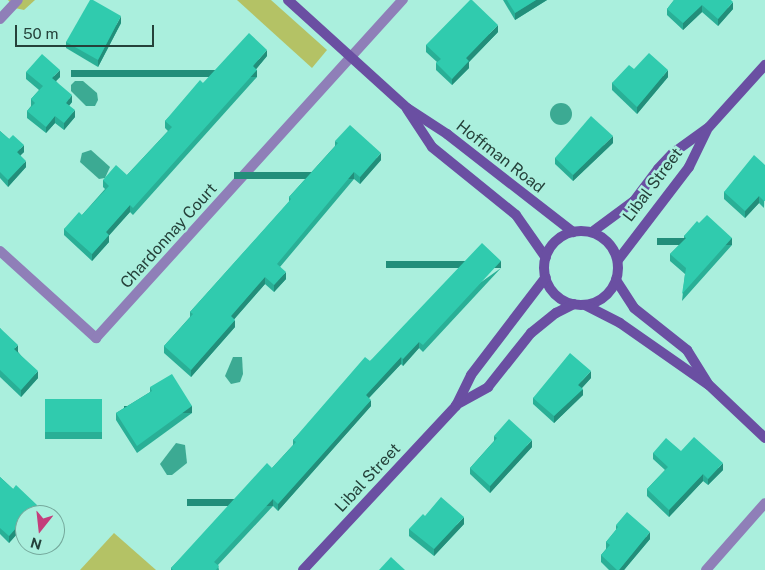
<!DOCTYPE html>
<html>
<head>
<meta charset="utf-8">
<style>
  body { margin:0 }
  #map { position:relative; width:765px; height:570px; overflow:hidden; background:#aaefdd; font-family:"Public Sans",sans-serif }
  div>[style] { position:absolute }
  .green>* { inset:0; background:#b4c265 }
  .water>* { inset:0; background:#3caa93 }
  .round { border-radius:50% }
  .street>* { height:10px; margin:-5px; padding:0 5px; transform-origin:5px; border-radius:5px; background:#8f7fb8 }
  .secondary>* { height:10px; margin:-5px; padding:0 5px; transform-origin:5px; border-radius:5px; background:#6a4fa2 }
  .secondary>.ring { margin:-5px; padding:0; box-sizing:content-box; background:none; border:10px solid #6a4fa2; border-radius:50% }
  .wall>* { inset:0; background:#29af96; transform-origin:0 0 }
  .shaded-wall>* { inset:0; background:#228e7a; transform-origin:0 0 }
  .building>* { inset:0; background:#30cbae; transform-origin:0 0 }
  span { translate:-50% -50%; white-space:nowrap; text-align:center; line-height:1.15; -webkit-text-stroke:5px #aaefdd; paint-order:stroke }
  .street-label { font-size:16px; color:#25413a }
  .north { position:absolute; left:15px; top:505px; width:50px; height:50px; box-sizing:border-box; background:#aaefdd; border:1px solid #75a99c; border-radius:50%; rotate:196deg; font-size:14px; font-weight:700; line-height:20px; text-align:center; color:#25413a }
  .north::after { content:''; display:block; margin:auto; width:18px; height:22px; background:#c43d7b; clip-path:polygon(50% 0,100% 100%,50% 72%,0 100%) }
  .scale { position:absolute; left:15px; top:25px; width:139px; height:22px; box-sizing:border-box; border:2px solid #25413a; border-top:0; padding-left:6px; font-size:15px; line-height:18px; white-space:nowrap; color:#25413a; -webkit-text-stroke:4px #aaefdd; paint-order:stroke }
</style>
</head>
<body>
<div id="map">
  <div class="green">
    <div style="clip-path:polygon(8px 0,35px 0,24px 10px,15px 8px)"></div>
    <div style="clip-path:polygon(237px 0,271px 0,327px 50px,312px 68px)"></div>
    <div style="clip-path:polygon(114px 533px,156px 570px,80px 570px)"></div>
  </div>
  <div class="water">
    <div style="clip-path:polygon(75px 81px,83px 81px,97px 93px,98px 100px,95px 106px,86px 106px,71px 91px,71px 85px)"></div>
    <div class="round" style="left:550px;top:103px;width:22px;height:22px"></div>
    <div style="clip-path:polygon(91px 150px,110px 167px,105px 178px,99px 179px,80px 162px,82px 153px)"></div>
    <div style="clip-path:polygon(233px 357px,242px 357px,243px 374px,240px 382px,231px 384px,225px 376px)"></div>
    <div style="clip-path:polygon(176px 443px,185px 445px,187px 463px,172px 475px,167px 475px,160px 464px)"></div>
  </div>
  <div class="street">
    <div style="left:0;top:19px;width:26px;rotate:-47deg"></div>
    <div style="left:0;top:251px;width:130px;rotate:42.2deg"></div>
    <div style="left:96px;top:338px;width:457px;rotate:-47.8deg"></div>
    <div style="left:706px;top:570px;width:89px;rotate:-48.6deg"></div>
  </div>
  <div class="secondary">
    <div style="left:288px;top:0;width:161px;rotate:42.2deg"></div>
    <div style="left:407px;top:108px;width:48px;rotate:33deg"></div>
    <div style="left:447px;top:134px;width:160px;rotate:37.9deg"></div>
    <div style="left:407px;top:109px;width:45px;rotate:56.7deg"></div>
    <div style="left:432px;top:147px;width:108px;rotate:39deg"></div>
    <div style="left:516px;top:215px;width:52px;rotate:55.1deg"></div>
    <div class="ring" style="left:544px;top:231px;width:64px;height:64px"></div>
    <div style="left:592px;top:232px;width:52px;rotate:-36.4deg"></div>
    <div style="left:634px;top:201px;width:40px;rotate:-53deg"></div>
    <div style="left:658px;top:169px;width:22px;rotate:-47deg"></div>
    <div style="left:673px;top:153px;width:44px;rotate:-35.8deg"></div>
    <div style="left:709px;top:127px;width:84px;rotate:-47.9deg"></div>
    <div style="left:618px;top:260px;width:117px;rotate:-52.6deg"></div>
    <div style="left:689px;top:167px;width:41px;rotate:-64.1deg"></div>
    <div style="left:616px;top:280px;width:33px;rotate:57deg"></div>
    <div style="left:634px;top:308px;width:68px;rotate:38.4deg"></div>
    <div style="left:687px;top:350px;width:39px;rotate:58deg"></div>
    <div style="left:585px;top:305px;width:39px;rotate:27deg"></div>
    <div style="left:620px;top:323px;width:108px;rotate:34.9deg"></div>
    <div style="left:709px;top:385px;width:77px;rotate:43.4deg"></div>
    <div style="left:456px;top:405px;width:37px;rotate:-29deg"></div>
    <div style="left:488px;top:387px;width:69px;rotate:-51.5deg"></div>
    <div style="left:531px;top:333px;width:32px;rotate:-39deg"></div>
    <div style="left:556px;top:313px;width:20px;rotate:-27deg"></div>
    <div style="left:303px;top:570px;width:224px;rotate:-47deg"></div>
    <div style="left:456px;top:406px;width:34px;rotate:-64deg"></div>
    <div style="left:471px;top:375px;width:123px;rotate:-52.6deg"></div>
  </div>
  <div class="wall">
    <div style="clip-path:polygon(503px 0,547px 0,515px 20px)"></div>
    <div style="clip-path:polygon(674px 0,733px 9px,718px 26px,702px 12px,683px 30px,667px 15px,667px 9px)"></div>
    <div style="clip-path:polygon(121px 23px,98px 67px,66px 48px,66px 42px)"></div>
    <div style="clip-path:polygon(498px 32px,469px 62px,469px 68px,452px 85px,436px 70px,436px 63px,437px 62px,426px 52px,426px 45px)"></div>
    <div style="clip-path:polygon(267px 56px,256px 69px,257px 77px,133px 215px,130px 212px,109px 235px,109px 242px,92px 261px,64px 235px,64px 229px,82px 215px,105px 189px,103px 187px,103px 180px,127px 175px,168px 131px,165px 128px,165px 121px,203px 83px)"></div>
    <div style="clip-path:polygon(634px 69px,668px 77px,637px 114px,612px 90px,612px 83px)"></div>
    <div style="clip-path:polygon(26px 72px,60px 77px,56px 81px,72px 102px,69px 106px,75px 117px,64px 130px,55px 123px,46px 133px,27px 118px,27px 111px,31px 106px,31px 99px,39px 90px,26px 79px)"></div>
    <div style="clip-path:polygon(0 131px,24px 152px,20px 155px,26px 167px,8px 187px,0 178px)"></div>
    <div style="clip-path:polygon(335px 141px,381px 160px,360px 184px,354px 179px,280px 267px,286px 279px,274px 292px,265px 284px,234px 319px,235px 327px,191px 377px,164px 353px,164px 346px,190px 317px,190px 312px,289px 202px,289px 197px,335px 146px)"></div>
    <div style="clip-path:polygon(613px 143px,573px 181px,555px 164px,555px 158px)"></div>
    <div style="clip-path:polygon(765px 165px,764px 208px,759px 203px,745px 218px,724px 199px,724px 192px)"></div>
    <div style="clip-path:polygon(699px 223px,732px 245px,682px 301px,685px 274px,670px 261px,670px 254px,684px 240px,684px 236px)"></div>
    <div style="clip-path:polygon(501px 268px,423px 352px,419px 348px,403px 366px,401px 364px,369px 398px,371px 406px,278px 511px,273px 506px,218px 565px,219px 570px,171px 570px,171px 568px,272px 468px,293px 445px,293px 440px,370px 361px)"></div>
    <div style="clip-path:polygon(0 328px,38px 378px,21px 397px,0 377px)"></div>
    <div style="clip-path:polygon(591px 378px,582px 388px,583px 395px,554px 423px,533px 404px,533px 398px)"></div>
    <div style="clip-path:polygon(150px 387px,192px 413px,137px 453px,116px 420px,116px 413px,150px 392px)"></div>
    <div style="left:45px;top:399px;width:57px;height:40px"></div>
    <div style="clip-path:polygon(494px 436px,532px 447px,490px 493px,470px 474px,470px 468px,494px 441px)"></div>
    <div style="clip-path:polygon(681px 451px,723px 470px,708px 485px,703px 481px,669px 517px,647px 496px,647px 489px,665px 470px,653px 459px,653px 453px)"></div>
    <div style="clip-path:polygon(0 477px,37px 511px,34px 515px,25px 515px,25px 525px,9px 543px,0 534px)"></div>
    <div style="clip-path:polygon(464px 524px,434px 556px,409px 536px,409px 529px)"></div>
    <div style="clip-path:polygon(616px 525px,650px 539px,624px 570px,609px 570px,601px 562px,601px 555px,606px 549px,606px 542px,616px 530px)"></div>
  </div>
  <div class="shaded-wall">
    <div style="clip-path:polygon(536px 0,547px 0,515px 20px,515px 13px)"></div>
    <div style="clip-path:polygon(733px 2px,733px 9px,718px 26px,718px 19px)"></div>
    <div style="clip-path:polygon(702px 5px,702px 12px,683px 30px,683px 23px)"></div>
    <div style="clip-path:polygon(121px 16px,121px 23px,98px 67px,98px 60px)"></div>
    <div style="clip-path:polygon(498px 25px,498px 32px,469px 62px,469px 68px,452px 85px,452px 79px,466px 58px)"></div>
    <div style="clip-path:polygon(267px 50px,267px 56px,253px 73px,253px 66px)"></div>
    <div style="clip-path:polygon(60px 70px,60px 77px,52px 85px,52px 78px)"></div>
    <div style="left:257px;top:70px;width:7px;height:186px;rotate:90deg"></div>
    <div style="clip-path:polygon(668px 70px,668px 77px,637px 114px,637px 107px)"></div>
    <div style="clip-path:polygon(72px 95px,72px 102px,66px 109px,66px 103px)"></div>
    <div style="clip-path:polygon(75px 110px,75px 117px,64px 130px,64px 123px)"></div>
    <div style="clip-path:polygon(55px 116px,55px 123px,46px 133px,46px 127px)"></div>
    <div style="clip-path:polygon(613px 136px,613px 143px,573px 181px,573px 175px)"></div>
    <div style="clip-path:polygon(24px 145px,24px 152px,17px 159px,17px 152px)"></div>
    <div style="clip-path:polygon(381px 153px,381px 160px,360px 184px,360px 177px)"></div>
    <div style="clip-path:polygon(26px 161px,26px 167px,8px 187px,8px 180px)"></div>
    <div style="left:354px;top:172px;width:7px;height:120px;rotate:90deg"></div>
    <div style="clip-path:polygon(759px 196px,759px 203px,745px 218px,745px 211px)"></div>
    <div style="clip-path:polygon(130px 205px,130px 212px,106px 239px,106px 232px)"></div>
    <div style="clip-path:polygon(109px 235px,109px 242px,92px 261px,92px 254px)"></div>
    <div style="left:732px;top:238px;width:7px;height:75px;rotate:90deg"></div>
    <div style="left:501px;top:261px;width:7px;height:115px;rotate:90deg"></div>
    <div style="clip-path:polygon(286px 272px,286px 279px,274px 292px,274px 285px)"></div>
    <div style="clip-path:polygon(265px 277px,265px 284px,231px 323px,231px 316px)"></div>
    <div style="clip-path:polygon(235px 320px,235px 327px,191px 377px,191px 370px)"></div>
    <div style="clip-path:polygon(419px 342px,419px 348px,403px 366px,403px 359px)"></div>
    <div style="clip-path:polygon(18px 345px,18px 352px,14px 356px,14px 349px)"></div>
    <div style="clip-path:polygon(401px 357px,401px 364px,366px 401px,366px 395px)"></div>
    <div style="clip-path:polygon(38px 371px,38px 378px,21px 397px,21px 390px)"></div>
    <div style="clip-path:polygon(591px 371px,591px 378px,578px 392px,578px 385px)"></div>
    <div style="clip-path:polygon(583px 389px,583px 395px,554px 423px,554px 416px)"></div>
    <div style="clip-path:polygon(371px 400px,371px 406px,278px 511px,278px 504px)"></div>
    <div style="left:192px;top:406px;width:7px;height:68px;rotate:90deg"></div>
    <div style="clip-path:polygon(532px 440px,532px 447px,490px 493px,490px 486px)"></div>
    <div style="clip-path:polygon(723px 463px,723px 470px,708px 485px,708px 479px)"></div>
    <div style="clip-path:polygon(703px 474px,703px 481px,669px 517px,669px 510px)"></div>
    <div style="left:273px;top:499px;width:7px;height:86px;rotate:90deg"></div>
    <div style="clip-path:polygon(37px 505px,37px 511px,34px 515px,28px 515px)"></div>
    <div style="clip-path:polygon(464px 517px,464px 524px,434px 556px,434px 549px)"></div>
    <div style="clip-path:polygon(25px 518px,25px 525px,9px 543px,9px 536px)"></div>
    <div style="clip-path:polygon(650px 532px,650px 539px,624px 570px,619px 570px)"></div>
  </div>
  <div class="building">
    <div style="clip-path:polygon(90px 0,93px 0,121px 16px,98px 60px,66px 42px)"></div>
    <div style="clip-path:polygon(470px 0,472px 0,498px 25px,466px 58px,469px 61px,452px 79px,436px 63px,441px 59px,426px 45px)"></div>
    <div style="clip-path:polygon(507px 0,536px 0,515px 13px)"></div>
    <div style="clip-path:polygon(674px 0,731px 0,733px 2px,718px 19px,702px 5px,683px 23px,667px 9px)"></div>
    <div style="clip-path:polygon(249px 33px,267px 50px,253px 66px,257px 70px,133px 208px,130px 205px,106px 232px,109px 235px,92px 254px,64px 229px,79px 212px,82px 215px,109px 186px,103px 180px,116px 165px,127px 175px,172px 127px,165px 121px,200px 80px,203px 83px)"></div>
    <div style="clip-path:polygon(649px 53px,668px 70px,637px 107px,612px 83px,629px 65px,634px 69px)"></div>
    <div style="clip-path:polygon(42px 54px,60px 70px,52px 78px,72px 95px,66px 103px,75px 110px,64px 123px,55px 116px,46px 127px,27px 111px,35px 103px,31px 99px,43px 86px,26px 72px)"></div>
    <div style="clip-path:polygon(591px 116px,613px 136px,573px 175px,555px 158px)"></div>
    <div style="clip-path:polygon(350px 125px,381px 153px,360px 177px,354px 172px,277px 264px,286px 272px,274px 285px,265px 277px,231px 316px,235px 320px,191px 370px,164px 346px,193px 314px,190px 312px,291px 199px,289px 197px,338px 143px,335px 141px)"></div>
    <div style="clip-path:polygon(0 131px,9px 139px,13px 135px,24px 145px,17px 152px,26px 161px,8px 180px,0 172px)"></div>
    <div style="clip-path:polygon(754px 155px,765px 165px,765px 201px,764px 201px,759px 196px,745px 211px,724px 192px)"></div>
    <div style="clip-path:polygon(707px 215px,732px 238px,682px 294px,686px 268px,670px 254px,686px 238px,684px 236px,697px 221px,699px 223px)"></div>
    <div style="clip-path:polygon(482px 243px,501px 261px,423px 345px,419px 342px,403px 359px,401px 357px,366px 395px,371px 400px,278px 504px,273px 499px,214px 562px,219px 566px,216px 570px,173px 570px,171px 568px,267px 463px,272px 468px,296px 442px,293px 440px,365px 357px,370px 361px)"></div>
    <div style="clip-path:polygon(0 328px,18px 345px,14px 349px,38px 371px,21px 390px,0 370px)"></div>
    <div style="clip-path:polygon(570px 353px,591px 371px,578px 385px,583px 389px,554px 416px,533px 398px)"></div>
    <div style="clip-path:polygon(172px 374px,192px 406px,137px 446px,116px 413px,152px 391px,150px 387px)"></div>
    <div style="left:45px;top:399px;width:57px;height:33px"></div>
    <div style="clip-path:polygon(509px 419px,532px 440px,490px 486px,470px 468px,497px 438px,494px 436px)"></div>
    <div style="clip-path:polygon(694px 437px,723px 463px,708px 479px,703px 474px,669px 510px,647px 489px,668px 467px,653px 453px,666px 438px,681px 451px)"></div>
    <div style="clip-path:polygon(0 477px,13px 489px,16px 485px,37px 505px,28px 515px,25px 515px,25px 518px,9px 536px,0 528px)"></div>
    <div style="clip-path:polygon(441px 497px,464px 517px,434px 549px,409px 529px,423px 514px,425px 516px)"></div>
    <div style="clip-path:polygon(627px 512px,650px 532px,619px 570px,617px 570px,601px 555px,610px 545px,606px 542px,618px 527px,616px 525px)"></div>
    <div style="clip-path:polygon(391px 557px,405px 570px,379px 570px)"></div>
  </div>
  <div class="street-label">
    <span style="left:500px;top:157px;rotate:38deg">Hoffman Road</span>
    <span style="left:653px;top:185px;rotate:-53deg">Libal Street</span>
    <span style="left:169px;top:236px;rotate:-48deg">Chardonnay Court</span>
    <span style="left:368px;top:478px;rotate:-47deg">Libal Street</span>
  </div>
  <div class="north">N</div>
  <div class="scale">50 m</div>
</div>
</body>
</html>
